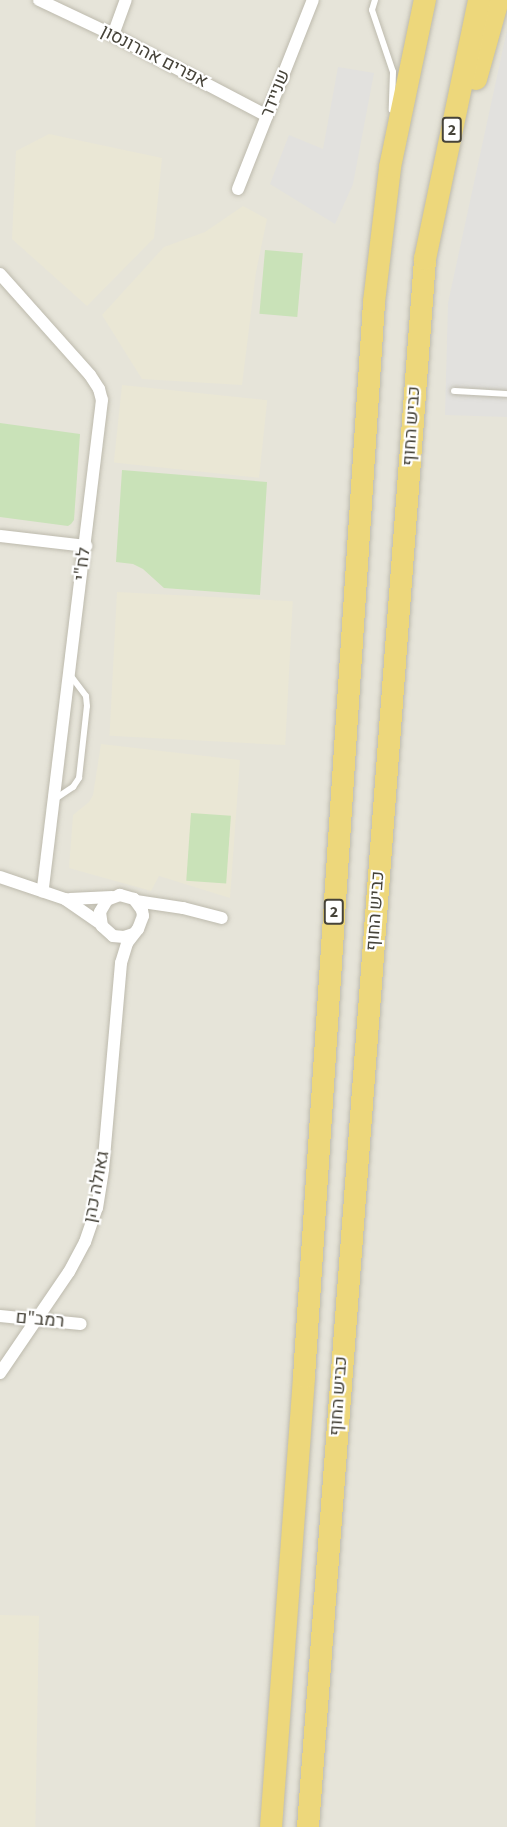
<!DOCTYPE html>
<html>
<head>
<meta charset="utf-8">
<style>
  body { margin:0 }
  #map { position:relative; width:507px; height:1827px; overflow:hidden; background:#f3f1ea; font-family:"Source Sans 3",Heebo,sans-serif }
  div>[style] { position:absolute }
  .residential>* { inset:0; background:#e6e4d9; transform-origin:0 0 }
  .education>* { inset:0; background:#eae7d5; transform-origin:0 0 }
  .green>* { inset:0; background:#c9e2b8; transform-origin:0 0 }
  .parking>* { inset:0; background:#e2e1de }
  .roads { filter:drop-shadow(0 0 2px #bdbaad) drop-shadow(0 0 2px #bdbaad) }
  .lane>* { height:6px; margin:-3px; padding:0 3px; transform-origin:3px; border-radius:3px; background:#fff }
  .street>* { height:12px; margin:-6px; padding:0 6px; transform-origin:6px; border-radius:6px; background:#fff }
  .highway>* { height:22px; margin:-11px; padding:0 11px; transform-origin:11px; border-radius:11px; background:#edd77b }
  span { translate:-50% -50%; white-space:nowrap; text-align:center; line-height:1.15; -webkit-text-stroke:4.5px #fff; paint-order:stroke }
  .shield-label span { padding:2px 4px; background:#fff; border:2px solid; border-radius:4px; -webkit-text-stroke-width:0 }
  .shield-label { font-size:16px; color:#464339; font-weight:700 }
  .street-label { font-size:18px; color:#464339 }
</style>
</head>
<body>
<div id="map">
  <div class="residential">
    <div style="left:0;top:0;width:507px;height:1827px"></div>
  </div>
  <div class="education">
    <div style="clip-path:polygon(49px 134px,162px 158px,154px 238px,87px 306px,12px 239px,16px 151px)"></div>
    <div style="clip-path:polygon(243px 206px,267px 219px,256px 272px,242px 385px,142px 379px,102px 315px,164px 247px,205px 232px)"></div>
    <div style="left:122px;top:385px;width:146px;height:78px;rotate:6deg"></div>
    <div style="left:117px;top:592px;width:176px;height:144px;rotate:3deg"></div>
    <div style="clip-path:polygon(101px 744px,240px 760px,230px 898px,159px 876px,151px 891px,69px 868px,73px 815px,89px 802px,93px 795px)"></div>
    <div style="left:0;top:1615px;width:39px;height:212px;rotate:1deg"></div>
  </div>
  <div class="green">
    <div style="left:265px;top:250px;width:38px;height:64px;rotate:5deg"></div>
    <div style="clip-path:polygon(0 423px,80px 434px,74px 520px,71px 524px,68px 526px,0 517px)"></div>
    <div style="clip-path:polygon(122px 470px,267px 482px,260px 595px,164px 588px,143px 569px,133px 564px,116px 562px)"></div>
    <div style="left:191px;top:813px;width:40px;height:68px;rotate:4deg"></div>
  </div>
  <div class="parking">
    <div style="clip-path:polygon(507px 30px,507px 417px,445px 415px,448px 303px)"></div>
    <div style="clip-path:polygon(338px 67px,374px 73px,353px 184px,335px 224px,270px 184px,289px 135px,323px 149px)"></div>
  </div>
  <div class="roads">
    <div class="lane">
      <div style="left:375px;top:0;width:10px;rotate:107deg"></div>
      <div style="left:372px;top:10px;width:65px;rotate:71.3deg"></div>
      <div style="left:393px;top:72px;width:38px;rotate:92deg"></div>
      <div style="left:454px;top:391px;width:53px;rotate:3.2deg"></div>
      <div style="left:55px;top:799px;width:22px;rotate:-34deg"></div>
      <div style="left:73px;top:787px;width:11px;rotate:-56deg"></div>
      <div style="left:79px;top:778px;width:72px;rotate:-83.7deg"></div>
      <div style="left:87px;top:706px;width:10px;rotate:-96deg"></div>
      <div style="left:86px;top:696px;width:26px;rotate:-127deg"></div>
    </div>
    <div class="street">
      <div style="left:39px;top:0;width:82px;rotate:25.3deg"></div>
      <div style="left:113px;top:35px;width:174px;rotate:27.7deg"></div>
      <div style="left:113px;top:35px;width:37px;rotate:-70deg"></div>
      <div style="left:238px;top:189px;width:203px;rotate:-68.4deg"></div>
      <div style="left:0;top:274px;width:135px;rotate:48.3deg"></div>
      <div style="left:90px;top:375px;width:17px;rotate:57deg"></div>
      <div style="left:99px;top:389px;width:11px;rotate:75deg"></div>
      <div style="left:102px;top:400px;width:495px;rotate:96.9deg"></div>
      <div style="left:0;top:536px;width:87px;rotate:6.6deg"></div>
      <div style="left:0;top:877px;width:69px;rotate:18.7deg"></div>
      <div style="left:65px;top:899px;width:44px;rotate:34.8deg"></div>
      <div style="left:70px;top:899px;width:42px;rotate:-2.7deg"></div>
      <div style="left:136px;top:901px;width:48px;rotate:8.5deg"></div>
      <div style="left:183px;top:908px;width:40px;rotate:14.4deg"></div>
      <div style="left:0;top:1316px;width:81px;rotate:5.6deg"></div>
      <div style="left:0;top:1373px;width:122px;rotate:-55.7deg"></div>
      <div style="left:69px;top:1272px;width:34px;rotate:-62deg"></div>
      <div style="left:85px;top:1242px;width:36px;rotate:-71deg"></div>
      <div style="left:97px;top:1208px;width:39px;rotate:-81deg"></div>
      <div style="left:103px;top:1169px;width:207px;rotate:-85deg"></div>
      <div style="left:121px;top:963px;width:21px;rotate:-73deg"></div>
      <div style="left:127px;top:943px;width:18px;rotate:-52deg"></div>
      <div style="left:138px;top:929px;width:14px;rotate:-69deg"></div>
      <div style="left:143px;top:916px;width:6px;rotate:-99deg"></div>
      <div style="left:142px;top:910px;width:14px;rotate:-126deg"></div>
      <div style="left:134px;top:899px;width:15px;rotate:-164deg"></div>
      <div style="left:120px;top:895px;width:14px;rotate:159deg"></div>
      <div style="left:107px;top:900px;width:14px;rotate:120deg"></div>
      <div style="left:100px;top:912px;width:14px;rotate:82deg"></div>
      <div style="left:102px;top:926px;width:15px;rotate:42deg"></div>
      <div style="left:113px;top:936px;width:11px;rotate:5deg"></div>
      <div style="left:124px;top:937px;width:9px;rotate:-18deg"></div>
    </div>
    <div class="highway">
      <div style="left:476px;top:79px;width:82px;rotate:-74.4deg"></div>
      <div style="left:271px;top:1827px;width:451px;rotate:-85.8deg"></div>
      <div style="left:304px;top:1377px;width:1077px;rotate:-86.27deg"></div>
      <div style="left:374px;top:302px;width:136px;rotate:-83.2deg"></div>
      <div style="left:390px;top:167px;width:171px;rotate:-78.2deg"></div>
      <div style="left:308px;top:1827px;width:1572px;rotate:-85.73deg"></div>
      <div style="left:425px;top:259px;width:265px;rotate:-78.2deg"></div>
    </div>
  </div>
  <div class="shield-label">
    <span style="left:452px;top:130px">2</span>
    <span style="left:334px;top:912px">2</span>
  </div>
  <div class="street-label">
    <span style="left:154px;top:57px;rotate:27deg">אפרים אהרונסון</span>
    <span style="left:276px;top:94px;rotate:-68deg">שניידר</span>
    <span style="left:412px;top:426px;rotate:-86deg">כביש החוף</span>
    <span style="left:83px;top:564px;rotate:-83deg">לח"י</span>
    <span style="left:376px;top:911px;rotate:-86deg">כביש החוף</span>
    <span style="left:97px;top:1187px;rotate:-79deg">גאולה כהן</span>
    <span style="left:40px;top:1320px;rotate:5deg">רמב"ם</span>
    <span style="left:339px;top:1396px;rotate:-86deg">כביש החוף</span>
  </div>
</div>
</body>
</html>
